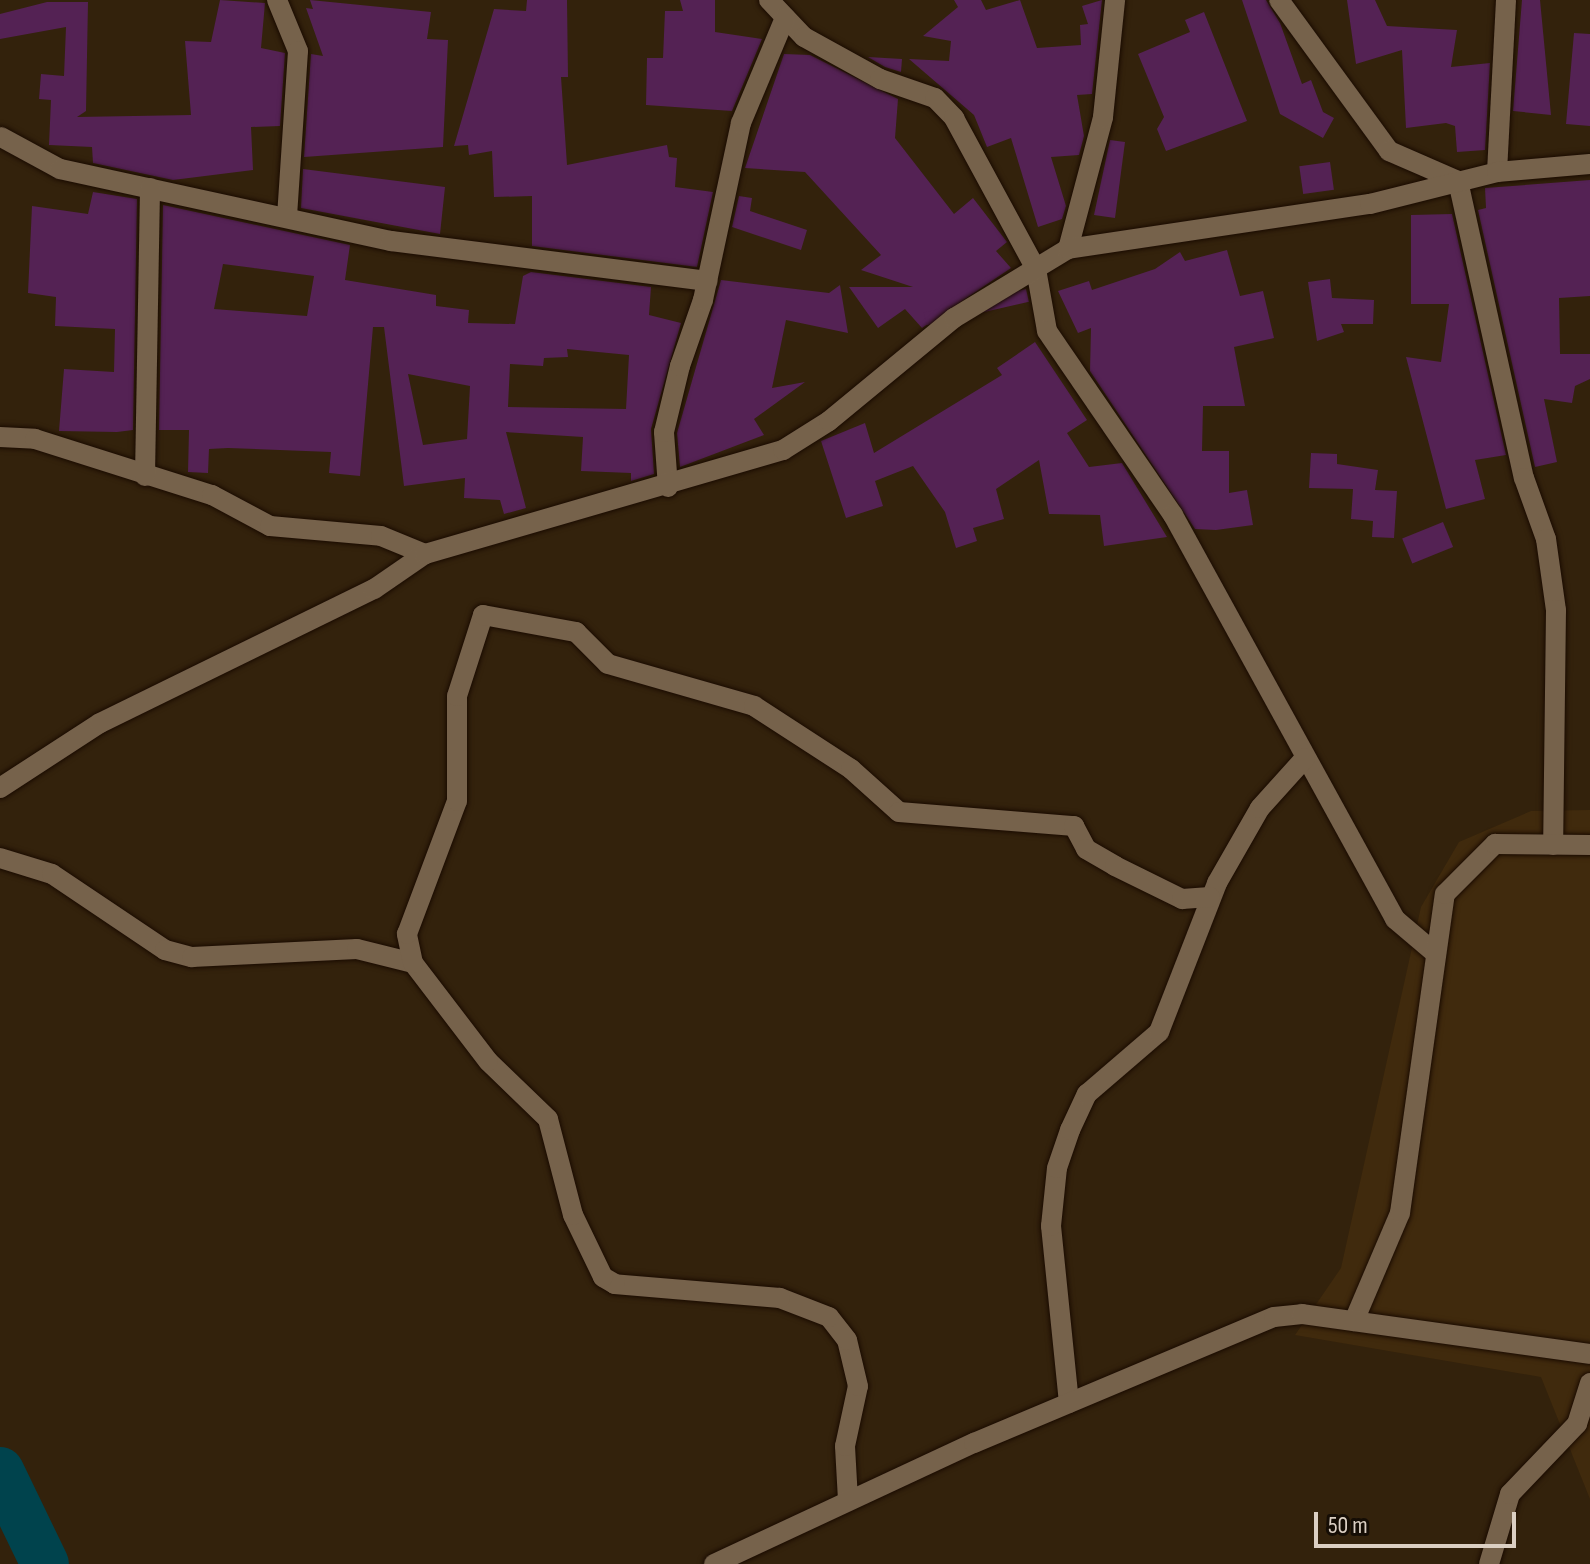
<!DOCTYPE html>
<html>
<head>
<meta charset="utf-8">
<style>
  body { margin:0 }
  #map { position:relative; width:1590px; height:1564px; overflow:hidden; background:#33220c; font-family:"Sofia Sans Condensed",sans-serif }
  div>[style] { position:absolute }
  .built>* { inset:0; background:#402a0d }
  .river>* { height:48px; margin:-24px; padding:0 24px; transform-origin:24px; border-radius:24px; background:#00434d }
  .building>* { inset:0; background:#542254; transform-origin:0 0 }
  .roads { filter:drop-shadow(0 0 2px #1a0b00) drop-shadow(0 0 2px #1a0b00) }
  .street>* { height:20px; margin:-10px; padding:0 10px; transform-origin:10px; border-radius:10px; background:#76624b }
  span { translate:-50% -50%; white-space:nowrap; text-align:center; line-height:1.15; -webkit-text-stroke:8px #150d05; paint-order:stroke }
  .scale { position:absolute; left:1314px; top:1512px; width:202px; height:36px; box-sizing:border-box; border:4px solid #dbcfc3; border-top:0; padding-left:10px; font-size:24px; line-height:28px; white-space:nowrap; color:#dbcfc3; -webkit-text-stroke:6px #150d05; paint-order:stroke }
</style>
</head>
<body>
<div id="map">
  <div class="built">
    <div style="clip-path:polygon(1590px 810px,1590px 1499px,1541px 1377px,1295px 1335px,1341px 1268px,1421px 907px,1459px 842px,1531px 811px)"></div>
  </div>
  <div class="river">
    <div style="left:0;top:1471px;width:103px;rotate:64.2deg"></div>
  </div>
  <div class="building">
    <div style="clip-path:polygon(220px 0,265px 3px,261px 48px,285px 53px,280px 126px,251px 127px,253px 170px,173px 180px,93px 163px,92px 147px,49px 145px,51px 100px,39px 99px,41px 74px,64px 76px,66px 27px,0 39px,0 14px,47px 2px,88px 2px,86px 111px,77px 117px,191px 115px,185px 41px,211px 42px)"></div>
    <div style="clip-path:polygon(310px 0,431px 12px,427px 39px,448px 40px,443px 147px,304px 157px,311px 54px,323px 56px,306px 8px,313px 9px)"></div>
    <div style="clip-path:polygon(527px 0,567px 0,568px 77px,561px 77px,567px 165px,667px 145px,669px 157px,677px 158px,675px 187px,713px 192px,697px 267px,532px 246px,532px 196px,494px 197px,492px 151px,469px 155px,468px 145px,454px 146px,494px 9px,526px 11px)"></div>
    <div style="clip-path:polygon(680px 0,715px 0,715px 32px,762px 39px,732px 111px,646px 105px,647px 58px,663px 58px,665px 11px,683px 11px)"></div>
    <div style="clip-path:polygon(954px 0,981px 0,986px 10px,1020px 0,1037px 48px,1081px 45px,1080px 25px,1088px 24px,1082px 6px,1102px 0,1092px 94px,1077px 95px,1084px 136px,1079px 155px,1051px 157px,1066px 206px,1062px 219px,1038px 227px,1011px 138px,987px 147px,974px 115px,909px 59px,949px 61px,951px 41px,923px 36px,958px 7px)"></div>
    <div style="clip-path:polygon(1242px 0,1266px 0,1280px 23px,1302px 84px,1311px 80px,1323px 112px,1334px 118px,1323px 138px,1280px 114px)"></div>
    <div style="clip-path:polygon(1347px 0,1375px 0,1387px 26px,1457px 30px,1451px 67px,1490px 63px,1485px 150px,1457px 152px,1455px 126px,1446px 123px,1406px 128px,1402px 50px,1356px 64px)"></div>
    <div style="clip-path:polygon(1522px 0,1540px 0,1551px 115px,1513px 111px)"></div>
    <div style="clip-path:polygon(1204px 12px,1247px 121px,1166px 151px,1157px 129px,1164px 117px,1138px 54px,1190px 32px,1185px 20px)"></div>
    <div style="clip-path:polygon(1574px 33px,1590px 34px,1590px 126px,1566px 124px)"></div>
    <div style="clip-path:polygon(784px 54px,810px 55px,898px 99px,895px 138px,954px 214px,973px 198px,1007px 242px,996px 251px,1011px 268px,922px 328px,905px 309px,878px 328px,849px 287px,913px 287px,861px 270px,881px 255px,805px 172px,745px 168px)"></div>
    <div style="clip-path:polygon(868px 57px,902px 59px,901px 72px,885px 67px)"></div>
    <div style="clip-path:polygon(1110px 140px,1125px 142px,1115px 218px,1094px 215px)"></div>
    <div style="left:1330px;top:162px;width:28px;height:31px;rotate:82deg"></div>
    <div style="clip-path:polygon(303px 169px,445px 187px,440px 234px,301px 208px)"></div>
    <div style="clip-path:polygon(1590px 180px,1590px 296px,1559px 298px,1560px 354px,1590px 354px,1590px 379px,1575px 386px,1572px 403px,1544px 399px,1557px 462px,1535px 467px,1478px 210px,1486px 208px,1485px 188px)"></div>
    <div style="clip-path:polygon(93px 192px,137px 199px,133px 430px,117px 432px,59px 431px,64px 369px,114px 372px,115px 329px,55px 326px,56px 297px,28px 293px,32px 206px,88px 214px)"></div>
    <div style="clip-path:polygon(739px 196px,752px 198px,750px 211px,807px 230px,801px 250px,732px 227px)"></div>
    <div style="clip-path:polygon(evenodd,163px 205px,350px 245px,345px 280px,436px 295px,436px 306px,469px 310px,468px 323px,515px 324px,523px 276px,531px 272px,651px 287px,649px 315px,681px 323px,651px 429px,654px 474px,631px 481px,631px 473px,581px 471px,583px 437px,506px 432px,526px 508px,504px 514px,500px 500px,464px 498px,465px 478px,404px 486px,384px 327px,373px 327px,360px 476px,329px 473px,331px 452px,228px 448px,209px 449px,208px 473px,188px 472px,189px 430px,159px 430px,163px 205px,223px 264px,314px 276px,307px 316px,214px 309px,223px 264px,163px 205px,567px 349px,629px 355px,626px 409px,508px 407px,510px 364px,543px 366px,544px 358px,568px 357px,567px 349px,163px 205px,408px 374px,470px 386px,467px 439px,423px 445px,408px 374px)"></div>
    <div style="clip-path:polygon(1452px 214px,1506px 455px,1475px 460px,1485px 499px,1446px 509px,1406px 357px,1441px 362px,1449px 304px,1411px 304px,1411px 215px)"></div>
    <div style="clip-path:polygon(1227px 250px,1240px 296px,1263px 291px,1274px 338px,1234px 347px,1245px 406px,1203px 406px,1202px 451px,1229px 451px,1229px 493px,1247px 490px,1253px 525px,1216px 530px,1195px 529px,1090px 371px,1091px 328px,1078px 333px,1058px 291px,1089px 281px,1092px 290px,1155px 269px,1180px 252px,1185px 261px)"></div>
    <div style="clip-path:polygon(1330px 279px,1332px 298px,1374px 300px,1373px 324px,1341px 324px,1344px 332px,1317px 341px,1308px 282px)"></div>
    <div style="clip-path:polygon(721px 280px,829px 293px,840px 285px,848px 333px,786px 320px,772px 388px,805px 382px,754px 419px,764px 435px,680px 467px,677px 433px)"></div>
    <div style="left:1026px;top:289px;width:13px;height:105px;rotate:77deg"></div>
    <div style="clip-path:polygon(1035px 342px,1087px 420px,1067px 433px,1089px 467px,1122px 463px,1167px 537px,1104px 546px,1100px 515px,1049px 514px,1039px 460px,996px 489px,1004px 519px,973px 528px,977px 541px,956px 548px,945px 512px,913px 466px,875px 481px,883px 506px,846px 518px,821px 441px,865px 423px,874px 453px,1002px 375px,997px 368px)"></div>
    <div style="clip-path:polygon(1311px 453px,1337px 454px,1337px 464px,1378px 470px,1375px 490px,1397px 491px,1394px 538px,1372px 537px,1373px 521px,1351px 519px,1353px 489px,1309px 488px)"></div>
    <div style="left:1443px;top:522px;width:27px;height:44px;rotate:68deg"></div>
  </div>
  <div class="roads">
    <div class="street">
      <div style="left:277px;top:0;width:55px;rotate:67.6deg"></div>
      <div style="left:298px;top:51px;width:166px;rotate:93.8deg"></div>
      <div style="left:769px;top:0;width:51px;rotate:46.6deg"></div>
      <div style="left:804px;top:37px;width:87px;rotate:28.9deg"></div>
      <div style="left:880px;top:79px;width:58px;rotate:19.1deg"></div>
      <div style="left:935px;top:98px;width:28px;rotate:46deg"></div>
      <div style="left:954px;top:118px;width:172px;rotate:61.5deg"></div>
      <div style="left:1036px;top:269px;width:63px;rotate:79.9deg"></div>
      <div style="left:1047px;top:331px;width:223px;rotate:55.6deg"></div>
      <div style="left:1173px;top:515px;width:461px;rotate:61.2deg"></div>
      <div style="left:1395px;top:919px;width:52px;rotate:40.4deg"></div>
      <div style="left:1279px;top:0;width:187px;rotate:53.9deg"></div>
      <div style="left:1389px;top:151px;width:75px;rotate:23.5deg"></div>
      <div style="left:1px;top:137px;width:67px;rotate:28.5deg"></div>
      <div style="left:60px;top:169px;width:339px;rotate:12.3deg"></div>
      <div style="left:391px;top:241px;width:319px;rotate:7.2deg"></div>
      <div style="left:1497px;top:172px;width:172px;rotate:-87deg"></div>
      <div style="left:1458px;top:181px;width:304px;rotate:77.5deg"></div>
      <div style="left:1524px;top:478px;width:65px;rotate:70.2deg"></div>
      <div style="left:1546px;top:539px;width:72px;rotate:82deg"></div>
      <div style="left:1556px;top:610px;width:235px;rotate:90.7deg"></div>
      <div style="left:1068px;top:249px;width:137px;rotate:-75.1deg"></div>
      <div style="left:1103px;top:117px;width:118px;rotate:-84.1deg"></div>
      <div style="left:0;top:437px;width:35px;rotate:3deg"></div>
      <div style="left:35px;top:439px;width:186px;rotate:17.6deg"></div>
      <div style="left:212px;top:495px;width:66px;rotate:28.1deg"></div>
      <div style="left:270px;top:526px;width:111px;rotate:5.1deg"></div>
      <div style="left:381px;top:536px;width:48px;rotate:22.2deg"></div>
      <div style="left:145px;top:476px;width:288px;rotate:-89deg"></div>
      <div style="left:668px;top:487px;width:55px;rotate:-94.2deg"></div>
      <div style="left:664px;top:432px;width:68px;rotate:-76.4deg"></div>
      <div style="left:680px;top:366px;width:70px;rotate:-70.8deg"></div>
      <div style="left:703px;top:300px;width:181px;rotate:-77.9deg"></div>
      <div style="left:741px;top:123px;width:114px;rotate:-67.3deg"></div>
      <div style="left:0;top:788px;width:119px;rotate:-33deg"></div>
      <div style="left:100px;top:723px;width:305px;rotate:-26.1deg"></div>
      <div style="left:374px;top:589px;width:62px;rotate:-34.5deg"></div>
      <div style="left:425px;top:554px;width:373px;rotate:-16.2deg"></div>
      <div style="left:783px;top:450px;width:54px;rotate:-32.2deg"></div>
      <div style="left:829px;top:421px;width:162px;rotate:-39.5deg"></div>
      <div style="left:954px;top:318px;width:133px;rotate:-31.2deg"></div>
      <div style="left:1068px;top:249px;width:305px;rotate:-8.5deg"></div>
      <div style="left:1370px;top:204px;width:131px;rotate:-14.1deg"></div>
      <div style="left:1497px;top:172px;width:93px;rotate:-4.9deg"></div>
      <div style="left:0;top:858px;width:54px;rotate:17.1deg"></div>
      <div style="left:52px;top:874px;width:136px;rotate:33.9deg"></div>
      <div style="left:165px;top:950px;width:28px;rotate:15deg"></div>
      <div style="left:192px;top:957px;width:165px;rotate:-2.8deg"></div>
      <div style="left:357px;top:949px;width:58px;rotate:14deg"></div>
      <div style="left:1354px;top:1321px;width:117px;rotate:-66.9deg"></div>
      <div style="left:1400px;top:1213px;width:322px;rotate:-82deg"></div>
      <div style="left:1445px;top:894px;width:71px;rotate:-45deg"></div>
      <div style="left:1495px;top:844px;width:95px;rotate:0.6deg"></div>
      <div style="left:1069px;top:1403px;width:178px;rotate:-95.8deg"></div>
      <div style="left:1051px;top:1226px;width:58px;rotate:-84.1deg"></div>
      <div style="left:1057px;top:1168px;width:40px;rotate:-71.1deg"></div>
      <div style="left:1070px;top:1130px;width:40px;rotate:-65deg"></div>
      <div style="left:1087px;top:1094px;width:95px;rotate:-40.7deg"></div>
      <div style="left:1159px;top:1032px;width:160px;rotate:-68.7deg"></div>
      <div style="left:1217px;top:883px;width:86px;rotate:-60.2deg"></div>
      <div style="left:1260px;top:808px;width:67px;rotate:-48deg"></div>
      <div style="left:848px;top:1500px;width:54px;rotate:-93.2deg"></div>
      <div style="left:845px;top:1446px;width:61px;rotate:-77.8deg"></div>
      <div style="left:858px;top:1386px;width:47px;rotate:-103.4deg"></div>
      <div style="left:847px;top:1340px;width:29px;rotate:-128deg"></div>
      <div style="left:829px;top:1317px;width:53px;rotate:-158.8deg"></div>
      <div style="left:780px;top:1298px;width:166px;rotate:-175.2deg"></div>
      <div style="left:615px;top:1284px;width:14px;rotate:-150deg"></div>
      <div style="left:603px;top:1277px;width:69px;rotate:-115.8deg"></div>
      <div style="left:573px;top:1215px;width:99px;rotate:-104.6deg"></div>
      <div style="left:548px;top:1119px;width:83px;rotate:-136deg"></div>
      <div style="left:488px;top:1061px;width:123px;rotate:-127.4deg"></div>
      <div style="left:413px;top:963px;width:30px;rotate:-102deg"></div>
      <div style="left:407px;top:934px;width:142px;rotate:-69.4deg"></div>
      <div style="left:457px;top:801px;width:105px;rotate:-90deg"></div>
      <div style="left:457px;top:696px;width:85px;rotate:-72.2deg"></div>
      <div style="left:483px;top:615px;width:95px;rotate:10.4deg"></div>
      <div style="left:576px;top:632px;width:45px;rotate:45deg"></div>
      <div style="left:608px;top:664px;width:152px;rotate:16deg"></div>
      <div style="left:754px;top:706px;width:116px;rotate:33deg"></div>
      <div style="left:851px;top:769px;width:64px;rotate:41.9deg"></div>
      <div style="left:899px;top:812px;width:176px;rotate:4.6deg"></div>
      <div style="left:1074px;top:826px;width:26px;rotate:62deg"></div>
      <div style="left:1086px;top:849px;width:34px;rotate:30deg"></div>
      <div style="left:1115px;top:866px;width:75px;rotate:26.2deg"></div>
      <div style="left:1182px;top:899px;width:28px;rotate:-4deg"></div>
      <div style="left:714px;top:1564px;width:287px;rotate:-25deg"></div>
      <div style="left:974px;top:1443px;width:325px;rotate:-22.8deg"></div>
      <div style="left:1274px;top:1317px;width:28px;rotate:-6deg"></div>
      <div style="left:1302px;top:1314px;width:291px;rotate:7.9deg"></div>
      <div style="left:1489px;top:1564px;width:73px;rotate:-73.3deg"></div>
      <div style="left:1510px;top:1494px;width:97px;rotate:-46.3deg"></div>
      <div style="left:1577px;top:1424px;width:43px;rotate:-72.4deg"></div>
    </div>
  </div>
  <div class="scale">50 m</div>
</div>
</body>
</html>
